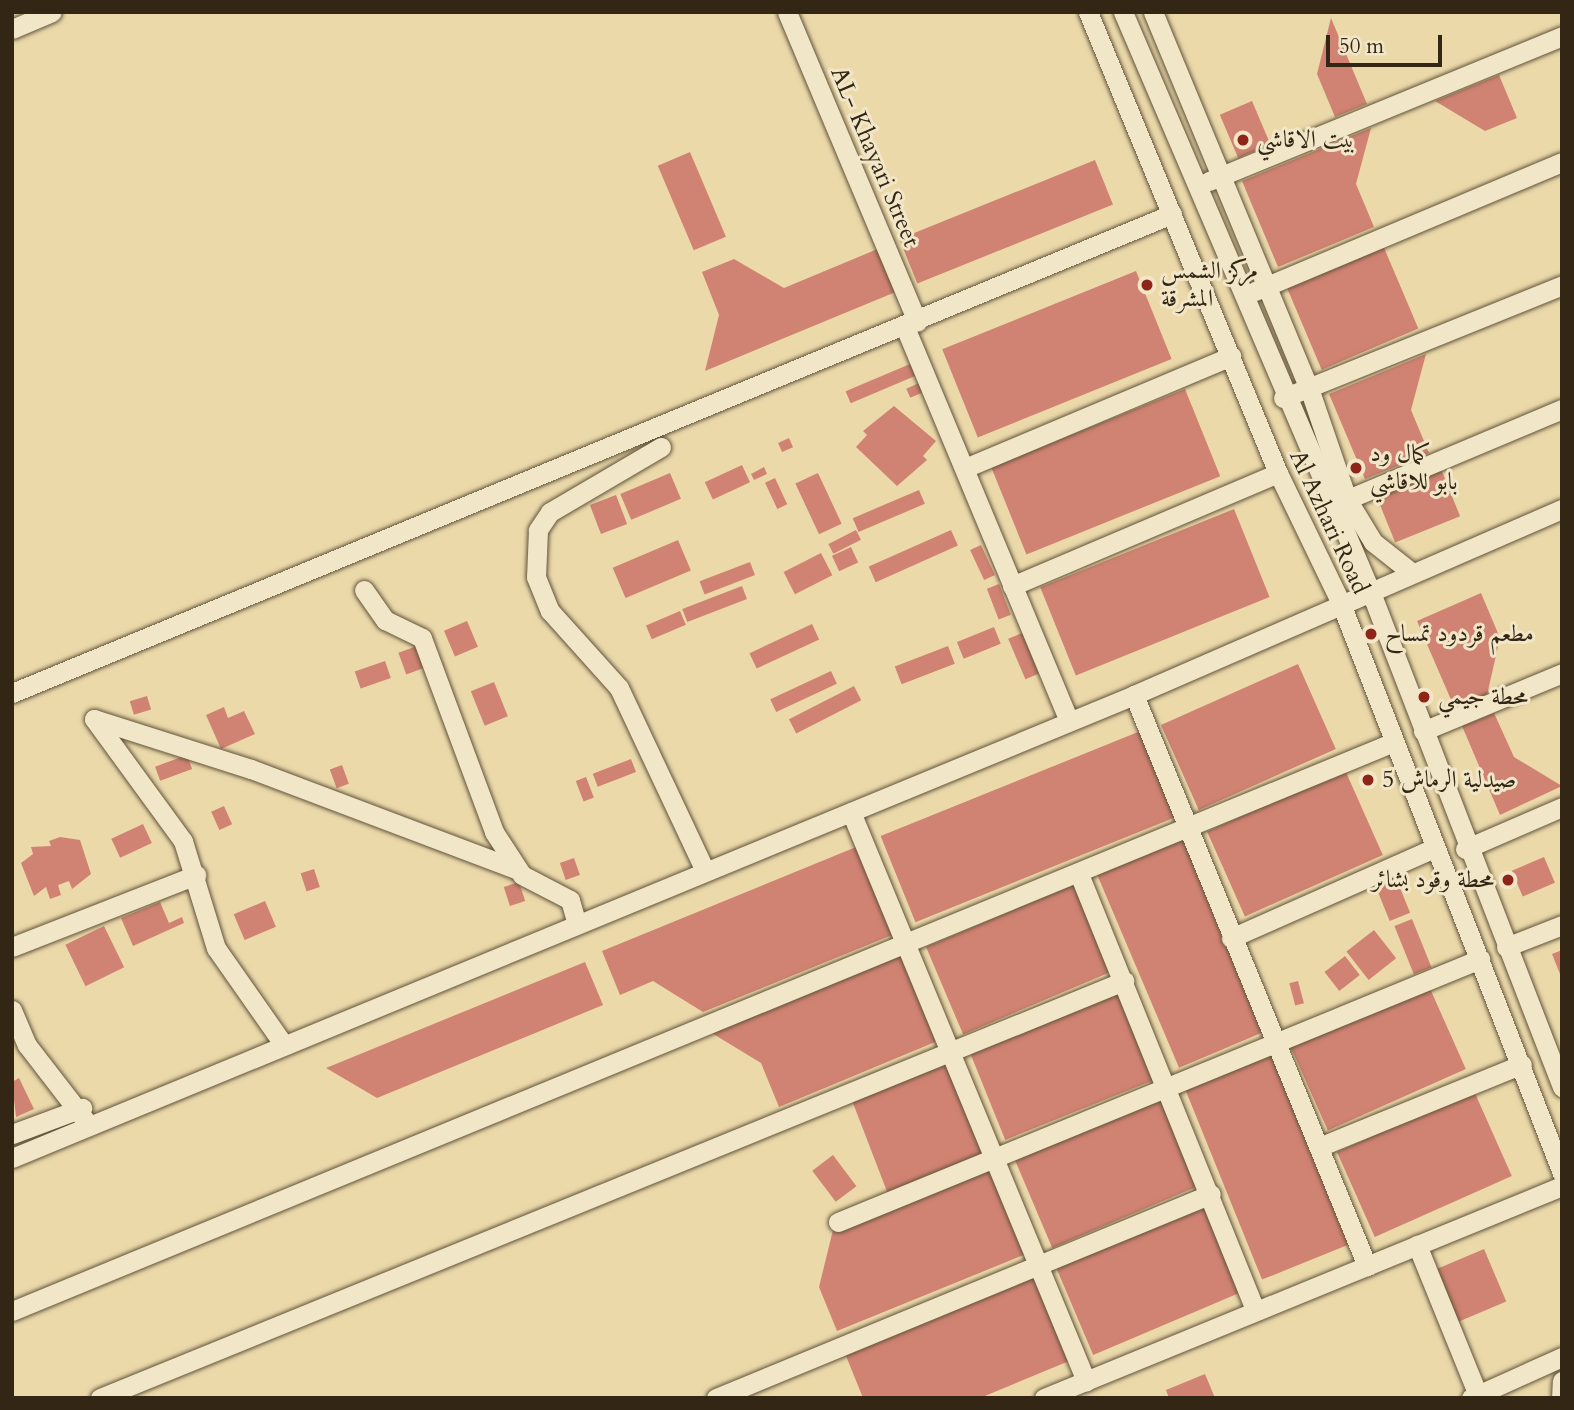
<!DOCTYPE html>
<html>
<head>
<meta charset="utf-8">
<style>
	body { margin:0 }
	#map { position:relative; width:1574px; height:1410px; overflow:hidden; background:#ebd9aa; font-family:Cardo,Amiri,serif }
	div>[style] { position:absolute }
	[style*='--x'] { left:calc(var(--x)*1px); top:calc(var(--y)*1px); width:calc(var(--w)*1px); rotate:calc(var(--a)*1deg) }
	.building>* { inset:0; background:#d18373; transform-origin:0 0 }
	.roads { filter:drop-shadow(0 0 2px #61533a) drop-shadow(0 0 2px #61533a) }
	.minor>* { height:19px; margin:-9.5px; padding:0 9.5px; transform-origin:9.5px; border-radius:9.5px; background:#f2e6c8 }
	.dots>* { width:19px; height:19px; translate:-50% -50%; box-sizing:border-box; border:4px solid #f2e6c8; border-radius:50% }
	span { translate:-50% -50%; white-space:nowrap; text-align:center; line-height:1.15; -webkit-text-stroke:6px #f2e6c8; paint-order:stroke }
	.poi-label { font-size:24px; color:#332614 }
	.left { translate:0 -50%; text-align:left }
	.right { translate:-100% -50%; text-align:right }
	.street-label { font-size:24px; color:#332614 }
	.frame { position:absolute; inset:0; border:14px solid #332614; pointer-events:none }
	.scale { position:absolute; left:1326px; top:35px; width:116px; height:32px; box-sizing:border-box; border:4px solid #332614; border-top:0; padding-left:9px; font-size:21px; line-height:24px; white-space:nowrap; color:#332614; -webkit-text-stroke:5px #f2e6c8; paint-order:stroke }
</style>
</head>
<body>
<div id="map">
	<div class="building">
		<div style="clip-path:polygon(1331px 18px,1367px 104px,1335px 117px,1317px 74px)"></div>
		<div style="clip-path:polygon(1499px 75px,1517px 118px,1485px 131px,1435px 101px)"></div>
		<div style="left:1252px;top:101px;width:47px;height:35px;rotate:67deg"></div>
		<div style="clip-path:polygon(1371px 128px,1356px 184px,1374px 227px,1278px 267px,1242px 181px)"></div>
		<div style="left:690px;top:152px;width:92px;height:35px;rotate:67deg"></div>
		<div style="left:1095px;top:160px;width:48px;height:211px;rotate:68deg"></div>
		<div style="left:1382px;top:243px;width:93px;height:105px;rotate:67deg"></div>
		<div style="clip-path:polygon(880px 248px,898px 291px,705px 371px,719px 315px,702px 272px,734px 259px,784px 288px)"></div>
		<div style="left:1136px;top:271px;width:95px;height:209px;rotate:68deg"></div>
		<div style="clip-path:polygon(1426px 354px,1411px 410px,1429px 453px,1365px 479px,1329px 394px)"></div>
		<div style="left:910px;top:364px;width:13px;height:70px;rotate:67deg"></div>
		<div style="left:919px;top:383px;width:10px;height:14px;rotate:66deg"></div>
		<div style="left:1185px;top:389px;width:94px;height:209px;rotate:68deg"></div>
		<div style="clip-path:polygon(894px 406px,936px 441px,923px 456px,927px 460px,897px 486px,856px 447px,867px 435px,863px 431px)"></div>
		<div style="left:789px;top:438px;width:10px;height:12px;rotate:66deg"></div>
		<div style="left:742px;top:465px;width:19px;height:41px;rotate:65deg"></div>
		<div style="clip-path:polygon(764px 467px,767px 474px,754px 480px,751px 474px)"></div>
		<div style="left:1441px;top:469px;width:51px;height:70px;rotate:68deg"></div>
		<div style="left:670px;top:473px;width:28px;height:54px;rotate:67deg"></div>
		<div style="left:818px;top:473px;width:56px;height:25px;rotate:65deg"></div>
		<div style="left:775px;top:478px;width:29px;height:11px;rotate:65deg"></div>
		<div style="left:919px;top:490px;width:15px;height:72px;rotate:67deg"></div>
		<div style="left:616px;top:495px;width:31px;height:28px;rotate:69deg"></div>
		<div style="left:1234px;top:509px;width:95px;height:209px;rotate:68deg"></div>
		<div style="left:856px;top:530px;width:11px;height:31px;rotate:63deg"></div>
		<div style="left:951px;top:530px;width:17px;height:90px;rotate:66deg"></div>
		<div style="left:678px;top:540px;width:33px;height:71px;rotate:67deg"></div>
		<div style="left:981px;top:545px;width:33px;height:12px;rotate:65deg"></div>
		<div style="left:851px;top:547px;width:17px;height:21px;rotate:65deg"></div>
		<div style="left:821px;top:553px;width:25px;height:42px;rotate:63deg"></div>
		<div style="left:750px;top:562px;width:14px;height:54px;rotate:69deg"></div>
		<div style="left:999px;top:584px;width:33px;height:13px;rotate:69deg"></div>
		<div style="left:742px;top:586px;width:14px;height:64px;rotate:69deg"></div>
		<div style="clip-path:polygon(1481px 593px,1500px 638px,1487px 695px,1455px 709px,1417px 621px)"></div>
		<div style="left:680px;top:611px;width:15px;height:37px;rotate:67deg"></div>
		<div style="left:467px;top:621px;width:28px;height:25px;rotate:67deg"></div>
		<div style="left:812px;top:624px;width:17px;height:69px;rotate:65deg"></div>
		<div style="left:994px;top:627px;width:18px;height:40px;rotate:68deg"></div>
		<div style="left:1022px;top:633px;width:44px;height:15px;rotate:67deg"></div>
		<div style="left:420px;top:645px;width:23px;height:23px;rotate:70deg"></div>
		<div style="left:948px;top:646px;width:19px;height:57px;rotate:69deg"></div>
		<div style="left:385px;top:661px;width:18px;height:32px;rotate:71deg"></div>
		<div style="left:1298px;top:664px;width:93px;height:150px;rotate:66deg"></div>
		<div style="left:831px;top:671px;width:14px;height:67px;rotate:65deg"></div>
		<div style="left:494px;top:682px;width:37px;height:25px;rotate:68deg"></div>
		<div style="left:854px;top:686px;width:16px;height:73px;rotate:63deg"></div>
		<div style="left:147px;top:696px;width:14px;height:18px;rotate:73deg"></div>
		<div style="clip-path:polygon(224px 707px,228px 718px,244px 711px,255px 734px,221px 749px,206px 715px)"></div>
		<div style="clip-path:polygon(1494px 713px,1514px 757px,1562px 786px,1500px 815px,1462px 726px)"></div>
		<div style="left:1143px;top:730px;width:93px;height:283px;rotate:68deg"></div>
		<div style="left:187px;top:755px;width:15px;height:34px;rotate:70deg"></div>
		<div style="left:631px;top:759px;width:14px;height:41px;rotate:69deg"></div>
		<div style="left:342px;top:765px;width:20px;height:13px;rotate:70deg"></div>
		<div style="left:1345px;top:770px;width:93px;height:151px;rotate:66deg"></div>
		<div style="left:586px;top:777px;width:22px;height:11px;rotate:69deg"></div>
		<div style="left:224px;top:806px;width:20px;height:14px;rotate:66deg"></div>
		<div style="left:143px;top:824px;width:21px;height:35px;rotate:65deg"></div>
		<div style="clip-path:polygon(60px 837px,80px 840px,91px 874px,72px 889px,69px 881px,58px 885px,61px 895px,50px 899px,46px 887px,34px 896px,21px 863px,33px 854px,31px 847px,51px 846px,49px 841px)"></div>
		<div style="left:1183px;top:839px;width:209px;height:93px;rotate:67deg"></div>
		<div style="clip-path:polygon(861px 845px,897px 933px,703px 1012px,653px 981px,620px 995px,602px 951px)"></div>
		<div style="left:1544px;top:857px;width:28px;height:35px;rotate:67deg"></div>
		<div style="left:574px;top:858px;width:18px;height:15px;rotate:71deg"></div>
		<div style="left:314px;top:869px;width:19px;height:14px;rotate:72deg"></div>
		<div style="left:1394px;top:873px;width:43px;height:22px;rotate:68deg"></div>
		<div style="left:519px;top:882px;width:20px;height:16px;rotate:72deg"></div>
		<div style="left:1077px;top:883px;width:95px;height:164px;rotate:67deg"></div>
		<div style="left:265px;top:901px;width:28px;height:34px;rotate:67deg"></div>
		<div style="clip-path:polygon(160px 902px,169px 923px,182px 917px,184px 923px,133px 946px,121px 918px)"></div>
		<div style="left:1412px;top:919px;width:52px;height:19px;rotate:68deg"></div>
		<div style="left:104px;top:926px;width:46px;height:43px;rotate:64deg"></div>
		<div style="left:1374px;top:930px;width:36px;height:35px;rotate:52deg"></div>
		<div style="clip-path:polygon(1562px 950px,1562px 979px,1552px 954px)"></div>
		<div style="clip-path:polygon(904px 953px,940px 1040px,779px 1107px,761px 1063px,710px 1032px)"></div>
		<div style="left:1345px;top:956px;width:24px;height:26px;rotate:52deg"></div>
		<div style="clip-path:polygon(585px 962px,603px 1005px,506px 1045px,377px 1098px,326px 1068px)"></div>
		<div style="left:1298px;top:981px;width:23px;height:9px;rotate:75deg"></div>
		<div style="left:1428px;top:984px;width:93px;height:151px;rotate:66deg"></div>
		<div style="left:1123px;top:991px;width:94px;height:165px;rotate:68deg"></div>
		<div style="left:1270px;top:1051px;width:209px;height:93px;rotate:68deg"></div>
		<div style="left:949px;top:1060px;width:101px;height:105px;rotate:69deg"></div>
		<div style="clip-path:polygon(19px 1078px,34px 1109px,16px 1117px,12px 1082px)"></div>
		<div style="left:1474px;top:1091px;width:93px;height:150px;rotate:66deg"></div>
		<div style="left:1167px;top:1096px;width:95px;height:165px;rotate:67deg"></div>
		<div style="left:833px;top:1155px;width:39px;height:26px;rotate:53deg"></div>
		<div style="clip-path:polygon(995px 1164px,1031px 1252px,837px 1331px,819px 1287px,833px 1230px)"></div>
		<div style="left:1208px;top:1203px;width:95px;height:165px;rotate:67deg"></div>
		<div style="left:1484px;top:1249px;width:57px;height:52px;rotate:67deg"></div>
		<div style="clip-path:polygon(1038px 1272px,1074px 1359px,980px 1398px,863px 1398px,844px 1351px)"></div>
		<div style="clip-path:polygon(1205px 1374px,1215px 1398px,1169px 1398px,1166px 1390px)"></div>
	</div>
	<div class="roads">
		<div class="minor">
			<div style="--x:787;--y:12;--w:336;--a:67.2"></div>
			<div style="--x:1088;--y:12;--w:499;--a:67.6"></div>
			<div style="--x:1278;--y:473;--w:142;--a:64.2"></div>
			<div style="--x:1340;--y:601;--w:614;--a:68.79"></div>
			<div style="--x:1123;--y:12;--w:629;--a:66.86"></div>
			<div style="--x:1370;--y:590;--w:533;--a:68.88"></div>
			<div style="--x:1153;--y:12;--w:407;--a:67.5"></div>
			<div style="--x:1309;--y:388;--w:117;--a:71.1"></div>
			<div style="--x:1347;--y:499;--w:50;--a:58.8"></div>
			<div style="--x:1373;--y:542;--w:48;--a:38.3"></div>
			<div style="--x:12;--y:29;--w:43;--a:-23"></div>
			<div style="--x:1209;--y:181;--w:382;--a:-22.3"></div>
			<div style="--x:1255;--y:291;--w:333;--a:-22.8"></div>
			<div style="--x:905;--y:327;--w:427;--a:67.4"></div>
			<div style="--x:1283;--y:398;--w:301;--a:-22"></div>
			<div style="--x:661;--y:447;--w:129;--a:149.6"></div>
			<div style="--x:550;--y:512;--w:22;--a:124"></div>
			<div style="--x:538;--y:530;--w:47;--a:92.4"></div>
			<div style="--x:536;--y:577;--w:37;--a:68"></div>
			<div style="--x:550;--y:611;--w:103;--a:48.1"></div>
			<div style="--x:619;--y:688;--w:202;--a:64.8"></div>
			<div style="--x:965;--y:468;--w:289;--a:-22.8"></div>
			<div style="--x:1336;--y:504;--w:245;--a:-22.8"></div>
			<div style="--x:1012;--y:586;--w:289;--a:-23"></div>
			<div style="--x:364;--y:590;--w:37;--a:55"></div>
			<div style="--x:385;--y:620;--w:41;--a:25.9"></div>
			<div style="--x:422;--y:638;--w:207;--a:69.6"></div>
			<div style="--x:494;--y:832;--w:51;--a:56.9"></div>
			<div style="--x:522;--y:875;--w:54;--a:27.5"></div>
			<div style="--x:570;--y:900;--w:25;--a:74"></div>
			<div style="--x:12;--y:693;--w:1255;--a:-22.44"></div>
			<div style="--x:1134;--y:695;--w:617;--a:67.8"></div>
			<div style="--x:94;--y:719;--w:165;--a:17.7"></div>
			<div style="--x:251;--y:769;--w:283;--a:20.7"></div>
			<div style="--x:94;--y:719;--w:151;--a:53.9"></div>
			<div style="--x:183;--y:841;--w:112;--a:72.9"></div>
			<div style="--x:216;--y:948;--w:118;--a:55"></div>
			<div style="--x:1423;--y:731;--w:151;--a:-22.6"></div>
			<div style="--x:851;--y:812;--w:616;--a:67.56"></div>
			<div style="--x:1465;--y:849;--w:106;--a:-23.4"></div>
			<div style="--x:1079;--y:874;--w:471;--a:68"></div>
			<div style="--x:1231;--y:938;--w:222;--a:-23.9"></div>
			<div style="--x:12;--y:947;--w:198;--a:-21.4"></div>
			<div style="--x:1506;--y:947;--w:60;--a:-21.4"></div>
			<div style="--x:12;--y:1010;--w:38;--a:67"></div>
			<div style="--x:27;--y:1045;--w:100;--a:52.3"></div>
			<div style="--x:12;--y:1134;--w:75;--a:-20.4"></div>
			<div style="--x:1319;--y:1147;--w:219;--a:-22.2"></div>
			<div style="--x:12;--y:1158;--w:1214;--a:-22.42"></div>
			<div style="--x:1134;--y:695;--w:467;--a:-23.5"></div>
			<div style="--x:838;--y:1222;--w:694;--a:-22.28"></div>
			<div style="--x:1417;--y:1245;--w:162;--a:67.9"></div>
			<div style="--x:12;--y:1311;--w:1495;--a:-22.38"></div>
			<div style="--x:100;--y:1398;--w:1106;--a:-22.16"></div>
			<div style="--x:716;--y:1398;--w:535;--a:-22.4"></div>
			<div style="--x:1044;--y:1398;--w:560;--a:-22.26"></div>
			<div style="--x:1471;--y:1398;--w:100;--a:-24.3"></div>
			<div style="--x:1561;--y:1398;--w:17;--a:-87"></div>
		</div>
	</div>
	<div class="dots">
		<div style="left:1243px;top:140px;background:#8f2418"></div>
		<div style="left:1147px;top:285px;background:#8f2418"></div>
		<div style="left:1356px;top:468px;background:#8f2418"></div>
		<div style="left:1371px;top:634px;background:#8f2418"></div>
		<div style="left:1424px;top:697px;background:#8f2418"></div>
		<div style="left:1368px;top:780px;background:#8f2418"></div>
		<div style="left:1508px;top:880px;background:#8f2418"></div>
	</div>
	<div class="poi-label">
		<span class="left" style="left:1257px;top:140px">بيت الاقاشي</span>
		<span class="left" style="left:1161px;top:285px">مركز الشمس<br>المشرقة</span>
		<span class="left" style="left:1370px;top:468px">كمال ود<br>بابو للاقاشي</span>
		<span class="left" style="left:1385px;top:634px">مطعم قردود تمساح</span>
		<span class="left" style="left:1438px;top:697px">محطة جيمي</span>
		<span class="left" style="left:1382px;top:780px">صيدلية الرماش 5</span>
		<span class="right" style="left:1494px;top:880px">محطة وقود بشائر</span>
	</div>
	<div class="street-label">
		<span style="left:875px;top:157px;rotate:67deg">AL- Khayari Street</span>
		<span style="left:1329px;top:522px;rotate:65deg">Al Azhari Road</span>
	</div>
	<div class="frame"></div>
	<div class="scale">50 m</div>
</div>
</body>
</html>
